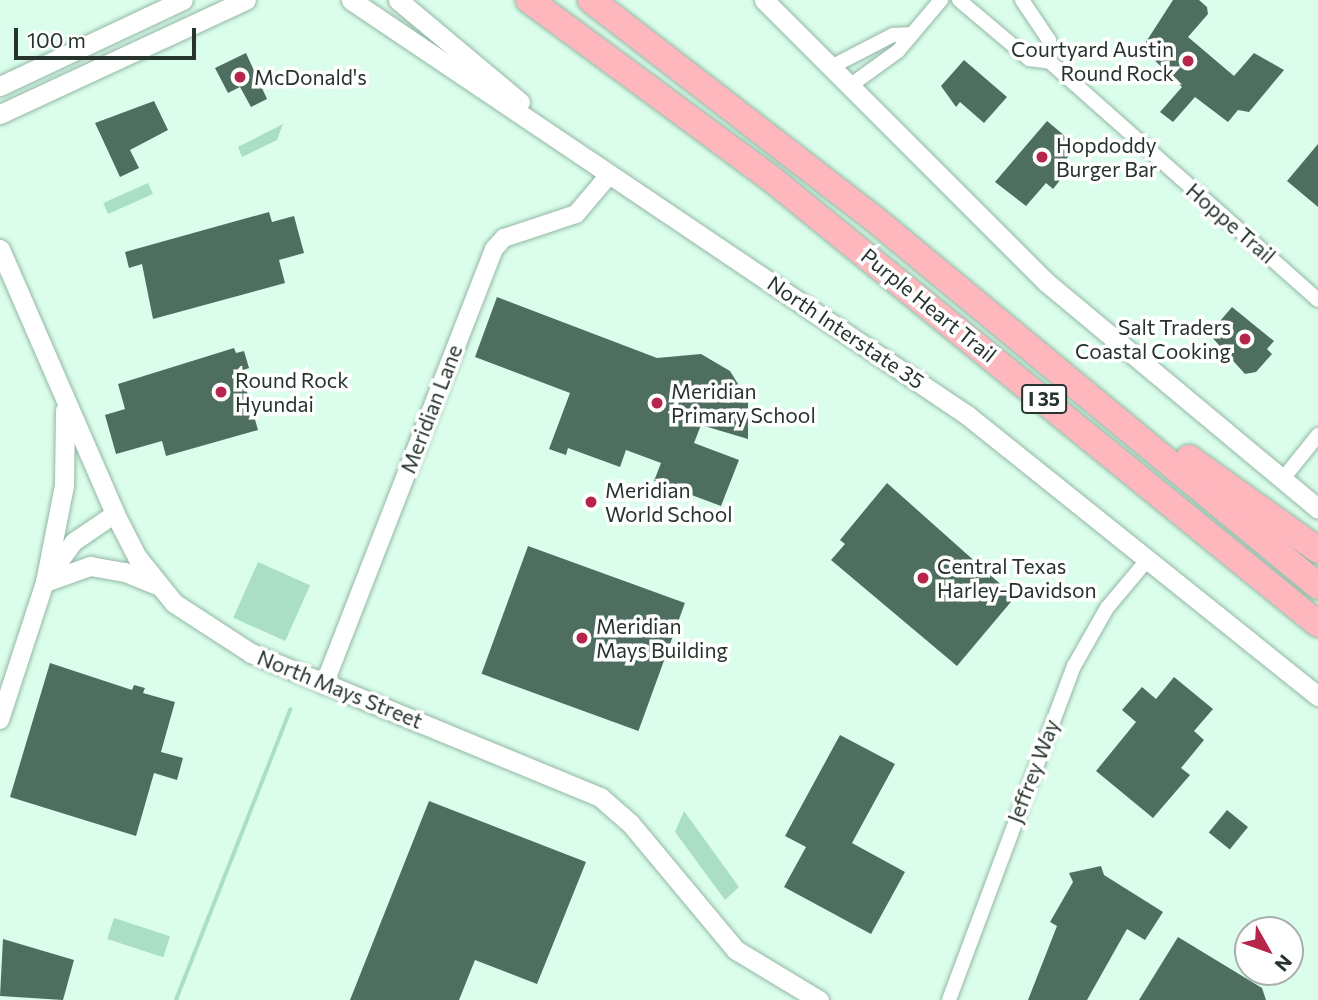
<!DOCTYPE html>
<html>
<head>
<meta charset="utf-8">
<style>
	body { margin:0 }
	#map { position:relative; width:1318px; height:1000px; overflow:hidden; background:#dafeeb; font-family:Commissioner,sans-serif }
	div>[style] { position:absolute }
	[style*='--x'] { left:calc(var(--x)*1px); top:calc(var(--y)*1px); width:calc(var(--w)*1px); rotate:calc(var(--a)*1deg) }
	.water>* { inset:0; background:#aadfc5; transform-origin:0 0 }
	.stream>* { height:3.5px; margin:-1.75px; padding:0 1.75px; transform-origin:1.75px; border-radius:1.75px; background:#aadfc5 }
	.building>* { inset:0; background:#4e6f5f; transform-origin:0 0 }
	.roads { filter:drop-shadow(0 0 2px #94b7a5) drop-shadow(0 0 2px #94b7a5) }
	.minor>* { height:14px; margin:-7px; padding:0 7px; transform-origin:7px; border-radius:7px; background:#fff }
	.tertiary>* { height:18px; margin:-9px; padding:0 9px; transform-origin:9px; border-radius:9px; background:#fff }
	.secondary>* { height:19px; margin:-9.5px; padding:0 9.5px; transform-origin:9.5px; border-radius:9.5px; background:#fff }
	.motorway>* { height:26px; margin:-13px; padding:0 13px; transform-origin:13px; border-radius:13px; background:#fdb7bd }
	.dots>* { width:19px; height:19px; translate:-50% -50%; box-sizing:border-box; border:4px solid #fff; border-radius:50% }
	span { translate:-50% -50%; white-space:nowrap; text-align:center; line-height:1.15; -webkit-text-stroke:7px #fff; paint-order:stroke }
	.shield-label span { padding:2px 5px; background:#fff; border:2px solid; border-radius:5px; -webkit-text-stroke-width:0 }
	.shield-label { font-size:19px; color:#26342d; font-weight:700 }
	.poi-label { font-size:21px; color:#26342d }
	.right { translate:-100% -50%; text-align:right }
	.left { translate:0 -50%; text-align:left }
	.street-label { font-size:21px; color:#26342d }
	.north { position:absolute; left:1234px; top:916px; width:70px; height:70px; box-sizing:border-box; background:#fff; border:2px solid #a8aeab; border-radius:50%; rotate:130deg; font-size:19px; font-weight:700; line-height:28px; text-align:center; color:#26342d }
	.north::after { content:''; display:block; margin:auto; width:24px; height:32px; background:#b7264a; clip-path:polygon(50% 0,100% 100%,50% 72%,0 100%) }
	.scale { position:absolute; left:14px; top:28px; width:182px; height:32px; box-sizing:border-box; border:4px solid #26342d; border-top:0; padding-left:9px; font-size:21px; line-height:24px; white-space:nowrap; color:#26342d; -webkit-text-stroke:5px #fff; paint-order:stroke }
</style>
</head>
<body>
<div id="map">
	<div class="water">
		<div style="clip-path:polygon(283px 124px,277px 140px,242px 157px,238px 147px)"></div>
		<div style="left:148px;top:183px;width:12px;height:49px;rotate:66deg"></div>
		<div style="left:258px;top:562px;width:57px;height:61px;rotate:24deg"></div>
		<div style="clip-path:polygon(684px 811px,739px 887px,725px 900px,675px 832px)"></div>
		<div style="left:114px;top:918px;width:59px;height:22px;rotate:18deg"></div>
	</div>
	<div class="stream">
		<div style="--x:176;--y:1000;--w:312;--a:-68.5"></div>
	</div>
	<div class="building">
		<div style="clip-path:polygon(1173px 0,1199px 0,1207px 7px,1208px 14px,1188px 37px,1234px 76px,1254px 53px,1284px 70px,1249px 112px,1238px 110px,1228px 122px,1195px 97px,1173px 122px,1160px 112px,1182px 87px,1142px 48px)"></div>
		<div style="clip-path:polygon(246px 53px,267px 99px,251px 107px,240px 87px,228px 93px,215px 68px)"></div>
		<div style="clip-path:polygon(964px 60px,1007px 97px,984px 123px,960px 102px,956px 107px,941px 86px)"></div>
		<div style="clip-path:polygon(154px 101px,168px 130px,130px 150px,139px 168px,120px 177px,95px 123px)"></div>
		<div style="clip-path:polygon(1047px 121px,1077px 146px,1059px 168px,1065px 174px,1053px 189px,1046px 183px,1026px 206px,995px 182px)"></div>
		<div style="clip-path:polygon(1318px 144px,1318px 207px,1287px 181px)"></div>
		<div style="clip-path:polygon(269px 212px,272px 222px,294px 216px,304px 253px,279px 260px,285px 283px,153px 319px,142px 264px,129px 268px,125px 252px)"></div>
		<div style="clip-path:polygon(497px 297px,657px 358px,701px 354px,730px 371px,748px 400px,748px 439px,701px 425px,694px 443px,739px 460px,721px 506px,654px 481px,661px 463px,626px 450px,620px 467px,568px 448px,566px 455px,549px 449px,570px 393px,475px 357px)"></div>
		<div style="clip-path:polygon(1232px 307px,1274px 341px,1267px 349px,1272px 354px,1256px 372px,1245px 374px,1209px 334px)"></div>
		<div style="clip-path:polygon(234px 348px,236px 353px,244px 351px,249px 368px,241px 371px,258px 430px,166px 456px,162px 441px,116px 454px,105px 415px,125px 409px,118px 384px)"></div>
		<div style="clip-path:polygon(887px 483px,1015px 597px,957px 666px,831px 560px,845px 544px,840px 540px)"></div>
		<div style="left:528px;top:546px;width:167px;height:136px;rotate:20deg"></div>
		<div style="clip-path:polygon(50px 663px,132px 690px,134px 685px,145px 688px,143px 693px,175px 702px,161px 752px,183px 758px,177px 780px,154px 773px,136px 836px,10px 797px)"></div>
		<div style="clip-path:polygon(1174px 677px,1213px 709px,1194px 731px,1204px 740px,1181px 768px,1190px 775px,1153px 818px,1096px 771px,1136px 722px,1122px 710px,1142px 687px,1156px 699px)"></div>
		<div style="clip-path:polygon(840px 735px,895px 764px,852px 843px,905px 872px,871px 934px,784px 887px,806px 847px,785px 836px)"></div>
		<div style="clip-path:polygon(429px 801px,586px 862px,537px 984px,475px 960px,459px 1000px,350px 1000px)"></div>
		<div style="left:1227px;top:810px;width:27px;height:29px;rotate:39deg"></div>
		<div style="clip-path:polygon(1101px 866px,1104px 875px,1163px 912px,1145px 940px,1127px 929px,1087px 1000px,1028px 1000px,1057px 926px,1050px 922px,1073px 882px,1069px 873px)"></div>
		<div style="clip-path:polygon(1178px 937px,1262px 988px,1266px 1000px,1139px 1000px)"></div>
		<div style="clip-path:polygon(3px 939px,74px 960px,63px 1000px,0 996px)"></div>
	</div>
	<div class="roads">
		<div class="minor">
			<div style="--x:959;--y:0;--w:92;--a:40.1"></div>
			<div style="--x:1029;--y:59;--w:21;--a:8"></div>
			<div style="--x:1050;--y:62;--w:358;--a:41.6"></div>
			<div style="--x:1022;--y:0;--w:48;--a:56"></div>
			<div style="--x:1049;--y:40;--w:22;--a:87"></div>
			<div style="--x:833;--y:66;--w:68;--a:-27.3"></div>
			<div style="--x:893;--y:35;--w:18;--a:-3"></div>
			<div style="--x:851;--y:85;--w:58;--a:-35.9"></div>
			<div style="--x:898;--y:51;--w:67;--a:-49.9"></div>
			<div style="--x:1282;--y:480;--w:58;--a:-51.3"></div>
			<div style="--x:949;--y:1000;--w:357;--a:-69.5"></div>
			<div style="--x:1074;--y:666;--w:67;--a:-60.4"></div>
			<div style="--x:1107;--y:608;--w:64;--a:-50.1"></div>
		</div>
		<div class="tertiary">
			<div style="--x:324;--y:685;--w:468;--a:-68.7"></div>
			<div style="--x:494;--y:249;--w:15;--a:-48"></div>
			<div style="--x:504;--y:238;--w:76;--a:-18.4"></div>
			<div style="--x:576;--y:214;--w:52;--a:-49.6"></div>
			<div style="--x:0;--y:720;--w:145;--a:-71.9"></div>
			<div style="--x:45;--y:582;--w:49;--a:-54.1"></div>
			<div style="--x:74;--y:542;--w:50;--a:-34.3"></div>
		</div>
		<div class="secondary">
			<div style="--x:351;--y:0;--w:743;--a:33.97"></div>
			<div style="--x:967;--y:415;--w:450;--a:38.7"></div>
			<div style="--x:398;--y:0;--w:159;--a:39.9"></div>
			<div style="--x:764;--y:0;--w:399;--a:45"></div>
			<div style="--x:1046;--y:282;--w:354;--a:39.8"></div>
			<div style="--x:0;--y:86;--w:202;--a:-25.2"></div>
			<div style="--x:0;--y:114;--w:271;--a:-24.9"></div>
			<div style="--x:0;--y:249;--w:289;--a:66.5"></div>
			<div style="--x:115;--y:514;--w:48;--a:62.9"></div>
			<div style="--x:137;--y:557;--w:59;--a:51.2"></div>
			<div style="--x:174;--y:603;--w:92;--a:33"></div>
			<div style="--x:251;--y:653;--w:378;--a:22.4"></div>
			<div style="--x:600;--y:797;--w:40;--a:41"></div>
			<div style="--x:630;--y:823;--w:165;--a:50.2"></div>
			<div style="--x:736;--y:950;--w:97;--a:31.1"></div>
			<div style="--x:45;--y:582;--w:99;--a:-78.9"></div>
			<div style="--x:64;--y:485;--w:75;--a:-89.2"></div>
			<div style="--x:45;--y:582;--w:48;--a:-19.6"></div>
			<div style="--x:90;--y:566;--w:36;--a:10"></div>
			<div style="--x:125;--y:572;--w:35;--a:22"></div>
		</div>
		<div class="motorway">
			<div style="--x:529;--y:0;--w:297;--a:36.4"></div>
			<div style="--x:768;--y:176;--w:709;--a:39.16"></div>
			<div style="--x:591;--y:0;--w:355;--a:37.7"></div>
			<div style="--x:872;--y:217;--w:579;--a:39.6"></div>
			<div style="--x:1189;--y:458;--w:158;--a:35.5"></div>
		</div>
	</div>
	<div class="dots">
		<div style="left:1188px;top:61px;background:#b7264a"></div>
		<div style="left:240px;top:77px;background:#b7264a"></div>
		<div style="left:1042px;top:157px;background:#b7264a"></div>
		<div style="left:1245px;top:339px;background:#b7264a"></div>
		<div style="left:221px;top:392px;background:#b7264a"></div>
		<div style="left:657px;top:403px;background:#b7264a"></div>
		<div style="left:591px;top:502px;background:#b7264a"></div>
		<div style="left:923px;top:578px;background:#b7264a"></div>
		<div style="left:582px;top:638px;background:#b7264a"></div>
	</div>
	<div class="shield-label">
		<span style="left:1044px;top:399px">I 35</span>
	</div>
	<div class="poi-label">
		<span class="right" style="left:1174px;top:61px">Courtyard Austin<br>Round Rock</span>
		<span class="left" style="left:254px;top:77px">McDonald's</span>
		<span class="left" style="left:1056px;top:157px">Hopdoddy<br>Burger Bar</span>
		<span class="right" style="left:1231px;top:339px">Salt Traders<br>Coastal Cooking</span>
		<span class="left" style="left:235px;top:392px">Round Rock<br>Hyundai</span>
		<span class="left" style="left:671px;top:403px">Meridian<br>Primary School</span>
		<span class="left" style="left:605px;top:502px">Meridian<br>World School</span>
		<span class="left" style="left:937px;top:578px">Central Texas<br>Harley-Davidson</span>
		<span class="left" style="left:596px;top:638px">Meridian<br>Mays Building</span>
	</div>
	<div class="street-label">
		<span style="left:1231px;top:223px;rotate:41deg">Hoppe Trail</span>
		<span style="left:929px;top:305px;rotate:39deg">Purple Heart Trail</span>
		<span style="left:846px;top:332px;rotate:34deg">North Interstate 35</span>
		<span style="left:431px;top:409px;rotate:-69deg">Meridian Lane</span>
		<span style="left:340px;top:689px;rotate:22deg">North Mays Street</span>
		<span style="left:1033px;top:771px;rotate:-69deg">Jeffrey Way</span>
	</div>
	<div class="north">N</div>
	<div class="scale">100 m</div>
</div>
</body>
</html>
